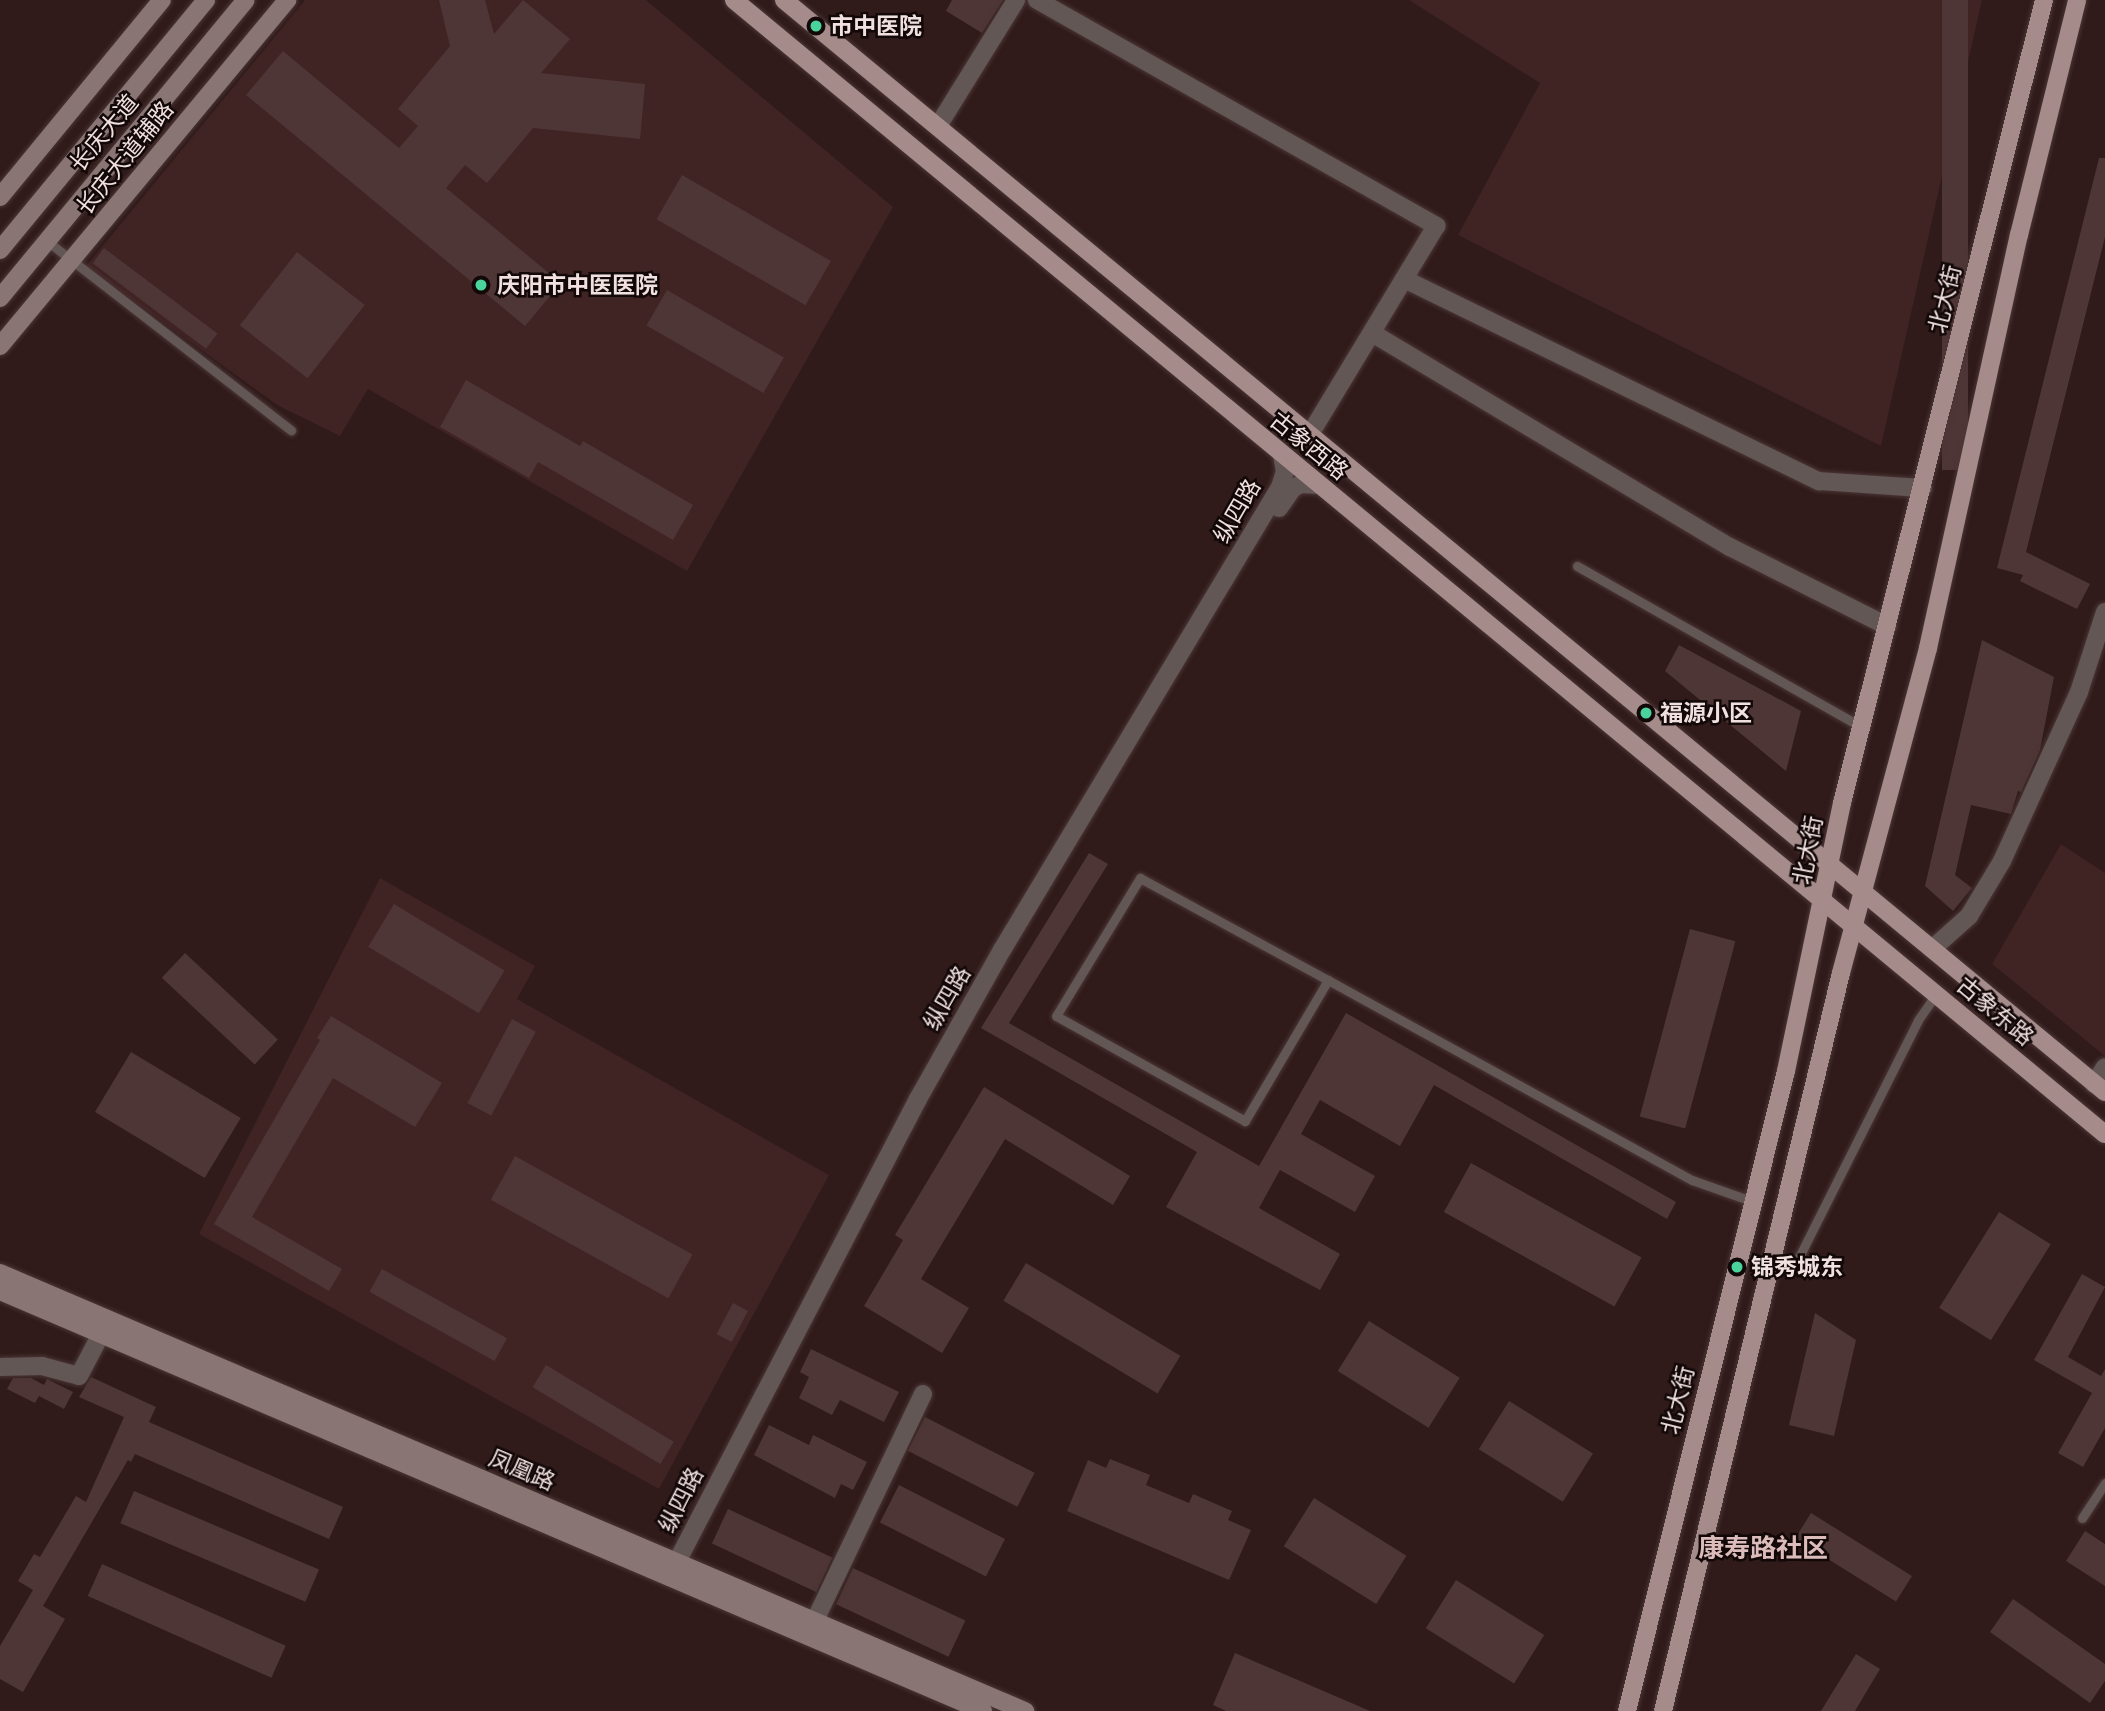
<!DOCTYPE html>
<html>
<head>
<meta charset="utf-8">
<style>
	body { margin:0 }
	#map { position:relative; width:2105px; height:1711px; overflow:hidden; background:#301a1a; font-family:Cabin,"Noto Sans SC",sans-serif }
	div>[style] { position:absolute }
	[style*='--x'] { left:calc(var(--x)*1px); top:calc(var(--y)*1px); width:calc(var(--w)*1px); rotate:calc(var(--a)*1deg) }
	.built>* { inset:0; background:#402323 }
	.building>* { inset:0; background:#4f3636; transform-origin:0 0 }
	.roads { filter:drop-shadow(0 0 2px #4b3636) drop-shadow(0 0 2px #4b3636) }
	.lane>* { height:9px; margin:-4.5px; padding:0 4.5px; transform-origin:4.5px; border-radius:4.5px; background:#635756 }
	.street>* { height:18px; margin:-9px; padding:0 9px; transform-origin:9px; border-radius:9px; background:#635756 }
	.secondary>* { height:18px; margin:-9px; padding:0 9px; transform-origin:9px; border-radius:9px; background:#887574 }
	.primary>* { height:18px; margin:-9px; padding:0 9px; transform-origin:9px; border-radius:9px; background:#a58c8b }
	.dots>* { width:19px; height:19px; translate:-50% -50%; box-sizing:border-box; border:4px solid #110807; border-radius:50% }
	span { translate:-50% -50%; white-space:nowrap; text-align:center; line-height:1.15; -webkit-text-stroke:5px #110807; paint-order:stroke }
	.poi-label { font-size:23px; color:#f1e0e0; font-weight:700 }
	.left { translate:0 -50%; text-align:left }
	.street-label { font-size:23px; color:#f1e0e0 }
	.quarter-label { font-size:26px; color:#dcbcbb; font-weight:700 }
</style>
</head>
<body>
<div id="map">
	<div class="built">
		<div style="clip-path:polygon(305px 0,646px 0,893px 207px,687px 571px,368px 389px,340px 436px,277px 405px,86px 266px)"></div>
		<div style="clip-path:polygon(1409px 0,1982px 0,1881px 446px,1458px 235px,1540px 83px)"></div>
		<div style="clip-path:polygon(2061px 844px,2105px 873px,2105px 1056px,1992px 964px)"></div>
		<div style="clip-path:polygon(380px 878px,535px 966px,517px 999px,829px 1175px,659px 1489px,199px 1234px)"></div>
	</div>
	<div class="building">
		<div style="clip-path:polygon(439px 0,485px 0,494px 34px,523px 0,570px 39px,541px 73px,645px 84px,640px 139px,533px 128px,487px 183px,465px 165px,446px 188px,561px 283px,525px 326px,246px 95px,283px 51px,399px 148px,418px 126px,398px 109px,450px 46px)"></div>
		<div style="clip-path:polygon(952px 0,1003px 0,982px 33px,946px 11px)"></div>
		<div style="left:1942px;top:0;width:26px;height:470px"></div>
		<div style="clip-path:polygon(2099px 158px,2105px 158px,2105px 237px,2026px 552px,2090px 584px,2077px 609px,2020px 581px,2023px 575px,1997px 568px)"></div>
		<div style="left:682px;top:175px;width:172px;height:51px;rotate:30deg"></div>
		<div style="left:104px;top:248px;width:142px;height:19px;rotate:37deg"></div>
		<div style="left:297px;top:252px;width:86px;height:93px;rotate:38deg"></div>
		<div style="left:667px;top:290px;width:135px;height:41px;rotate:30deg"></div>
		<div style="clip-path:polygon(466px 380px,580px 446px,583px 441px,693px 505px,673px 540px,538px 462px,529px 478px,440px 427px)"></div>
		<div style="clip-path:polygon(1982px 640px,2054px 677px,2040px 750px,2021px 792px,2018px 791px,2011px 814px,1971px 805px,1955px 875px,1972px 888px,1953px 911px,1925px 886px)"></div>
		<div style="clip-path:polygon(1679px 645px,1801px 711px,1786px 771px,1665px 671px)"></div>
		<div style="clip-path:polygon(1089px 853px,1108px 864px,1009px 1023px,1259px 1166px,1346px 1013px,1676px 1202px,1667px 1219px,1434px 1085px,1400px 1146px,1320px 1100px,1301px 1134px,1375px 1176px,1355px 1212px,1280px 1170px,1259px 1208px,1340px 1254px,1320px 1290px,1166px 1207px,1197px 1152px,981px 1028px)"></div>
		<div style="left:394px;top:904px;width:129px;height:50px;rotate:31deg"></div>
		<div style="left:1690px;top:929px;width:47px;height:194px;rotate:15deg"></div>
		<div style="left:185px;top:953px;width:127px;height:34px;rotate:43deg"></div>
		<div style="clip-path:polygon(331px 1016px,442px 1083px,415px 1127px,333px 1078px,252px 1217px,342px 1269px,329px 1291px,214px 1224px,320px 1040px,317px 1038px)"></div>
		<div style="left:512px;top:1019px;width:27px;height:95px;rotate:28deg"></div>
		<div style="left:131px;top:1052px;width:128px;height:70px;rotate:31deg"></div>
		<div style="clip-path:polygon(984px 1087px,1130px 1176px,1113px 1205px,1005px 1139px,921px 1279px,969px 1308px,942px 1353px,864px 1306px,903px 1240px,895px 1235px)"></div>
		<div style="left:515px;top:1156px;width:203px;height:50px;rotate:29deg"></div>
		<div style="left:1471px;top:1163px;width:195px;height:56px;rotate:29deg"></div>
		<div style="left:1999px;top:1212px;width:61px;height:113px;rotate:32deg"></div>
		<div style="left:1026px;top:1263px;width:180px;height:44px;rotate:31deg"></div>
		<div style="left:382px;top:1269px;width:143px;height:26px;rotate:29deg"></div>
		<div style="clip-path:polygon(2082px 1274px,2105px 1287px,2068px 1357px,2101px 1376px,2105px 1369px,2105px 1428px,2083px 1467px,2058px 1453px,2092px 1393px,2034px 1360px)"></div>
		<div style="left:733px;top:1303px;width:17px;height:35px;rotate:28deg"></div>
		<div style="clip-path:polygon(1815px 1313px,1856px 1340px,1834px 1436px,1789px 1425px)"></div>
		<div style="left:1369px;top:1321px;width:107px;height:59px;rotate:32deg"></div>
		<div style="clip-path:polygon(811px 1349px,899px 1392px,884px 1422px,840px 1400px,832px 1415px,799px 1398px,809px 1377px,800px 1372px)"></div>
		<div style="left:546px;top:1365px;width:149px;height:26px;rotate:31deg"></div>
		<div style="clip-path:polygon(91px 1377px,156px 1407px,149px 1422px,343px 1507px,329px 1539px,135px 1454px,131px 1462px,128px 1460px,43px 1606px,65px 1619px,23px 1692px,0 1679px,0 1646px,33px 1590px,18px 1581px,34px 1554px,40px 1557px,76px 1496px,86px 1502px,124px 1417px,79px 1397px)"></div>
		<div style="clip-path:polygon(13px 1378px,31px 1378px,44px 1385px,47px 1379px,73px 1392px,64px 1409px,39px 1396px,35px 1403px,7px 1389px)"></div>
		<div style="left:1509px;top:1401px;width:99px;height:57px;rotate:32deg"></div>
		<div style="left:925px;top:1417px;width:123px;height:38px;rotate:27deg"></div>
		<div style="clip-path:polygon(769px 1425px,809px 1445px,813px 1435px,867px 1462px,853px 1490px,841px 1484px,835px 1498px,754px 1455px)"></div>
		<div style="clip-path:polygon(1110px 1459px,1150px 1475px,1146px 1485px,1189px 1503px,1193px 1494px,1232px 1511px,1228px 1520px,1251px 1530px,1229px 1580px,1067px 1511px,1088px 1460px,1106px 1468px)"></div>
		<div style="left:899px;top:1485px;width:119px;height:42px;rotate:27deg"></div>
		<div style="left:134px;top:1491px;width:201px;height:35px;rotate:23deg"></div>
		<div style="left:1314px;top:1498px;width:109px;height:57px;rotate:32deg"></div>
		<div style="left:728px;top:1509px;width:115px;height:38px;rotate:25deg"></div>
		<div style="left:1811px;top:1513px;width:119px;height:30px;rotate:32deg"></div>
		<div style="clip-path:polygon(2085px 1531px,2105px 1544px,2105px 1586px,2066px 1561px)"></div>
		<div style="left:102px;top:1564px;width:201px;height:35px;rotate:24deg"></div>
		<div style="left:853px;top:1568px;width:124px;height:40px;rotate:25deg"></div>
		<div style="left:1456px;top:1580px;width:104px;height:57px;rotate:32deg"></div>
		<div style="clip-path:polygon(2013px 1599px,2105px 1664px,2105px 1681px,2090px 1703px,1990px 1632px)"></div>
		<div style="clip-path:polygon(1235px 1653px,1370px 1711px,1226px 1711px,1213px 1705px)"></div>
		<div style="clip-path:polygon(1856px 1654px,1880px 1669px,1855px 1711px,1821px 1711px)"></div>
	</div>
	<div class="roads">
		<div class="lane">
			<div style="--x:47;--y:241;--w:309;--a:37.8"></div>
			<div style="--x:1577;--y:566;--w:326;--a:29.5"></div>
			<div style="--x:1328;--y:980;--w:164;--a:120.5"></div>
			<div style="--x:1245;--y:1121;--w:216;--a:-150.9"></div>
			<div style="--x:1056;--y:1016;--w:162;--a:-58.7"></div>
			<div style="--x:1140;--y:878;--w:214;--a:28.5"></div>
			<div style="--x:1328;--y:980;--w:415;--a:28.8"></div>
			<div style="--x:1692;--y:1180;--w:66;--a:19.5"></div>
			<div style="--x:1774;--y:1261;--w:23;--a:0"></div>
			<div style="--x:1797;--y:1261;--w:270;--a:-63.3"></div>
			<div style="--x:1918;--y:1020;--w:32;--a:-55"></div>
			<div style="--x:2082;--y:1518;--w:42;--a:-56.7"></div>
		</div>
		<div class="street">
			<div style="--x:1037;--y:0;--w:459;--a:29.5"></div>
			<div style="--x:1436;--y:226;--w:243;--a:121.2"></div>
			<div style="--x:938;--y:126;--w:148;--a:-58.2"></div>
			<div style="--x:1404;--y:279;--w:462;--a:26"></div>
			<div style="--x:1819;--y:481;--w:104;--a:3.9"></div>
			<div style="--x:1372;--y:333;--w:417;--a:30.9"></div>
			<div style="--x:1730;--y:547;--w:176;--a:26.7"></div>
			<div style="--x:1279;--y:508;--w:24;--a:-55"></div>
			<div style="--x:1293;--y:488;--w:9;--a:-27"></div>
			<div style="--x:1301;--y:484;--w:17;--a:3"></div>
			<div style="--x:1932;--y:949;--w:50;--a:-41.7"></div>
			<div style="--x:1969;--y:916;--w:64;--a:-59"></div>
			<div style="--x:2002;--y:861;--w:186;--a:-65.5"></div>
			<div style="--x:2079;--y:692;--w:84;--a:-72"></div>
			<div style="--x:2094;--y:1084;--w:20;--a:-57"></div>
			<div style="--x:0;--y:1367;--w:42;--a:-1.4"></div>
			<div style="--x:42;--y:1366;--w:38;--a:15"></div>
			<div style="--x:79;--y:1376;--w:47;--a:-62.4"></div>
			<div style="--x:670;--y:1575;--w:537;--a:-62.48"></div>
			<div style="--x:918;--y:1099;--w:171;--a:-60.6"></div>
			<div style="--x:1002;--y:950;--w:540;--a:-59.02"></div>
			<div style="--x:1280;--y:487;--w:16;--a:-72"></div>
			<div style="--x:1285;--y:472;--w:17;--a:-100"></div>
			<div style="--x:808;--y:1635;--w:267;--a:-64.5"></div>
		</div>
		<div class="secondary">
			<div style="--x:0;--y:197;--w:255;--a:-50.6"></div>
			<div style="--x:0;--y:250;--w:324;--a:-50.5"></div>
			<div style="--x:0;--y:298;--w:386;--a:-50.5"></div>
			<div style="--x:0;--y:346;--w:450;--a:-50.3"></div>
			<div style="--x:0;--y:1273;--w:1115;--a:23.14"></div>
			<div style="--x:0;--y:1291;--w:1069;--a:23.14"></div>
		</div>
		<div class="primary">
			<div style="--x:734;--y:0;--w:1779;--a:39.6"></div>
			<div style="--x:784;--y:0;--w:1714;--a:39.58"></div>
			<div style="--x:1627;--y:1711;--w:659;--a:-76.05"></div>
			<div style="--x:1786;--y:1071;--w:274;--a:-78.2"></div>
			<div style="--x:1842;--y:803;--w:828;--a:-75.88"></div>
			<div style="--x:1663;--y:1711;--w:759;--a:-76.44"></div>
			<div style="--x:1841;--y:973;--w:336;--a:-75"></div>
			<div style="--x:1928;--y:648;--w:423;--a:-77.6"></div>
			<div style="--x:2019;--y:235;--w:242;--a:-76.1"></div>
		</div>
	</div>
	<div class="dots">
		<div style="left:816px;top:26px;background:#4ad49c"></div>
		<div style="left:481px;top:285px;background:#4ad49c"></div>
		<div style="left:1646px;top:713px;background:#4ad49c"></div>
		<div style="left:1737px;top:1267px;background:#4ad49c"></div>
	</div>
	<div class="poi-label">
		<span class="left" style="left:830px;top:26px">市中医院</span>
		<span class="left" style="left:497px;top:285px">庆阳市中医医院</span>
		<span class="left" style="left:1660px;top:713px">福源小区</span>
		<span class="left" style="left:1751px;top:1267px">锦秀城东</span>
	</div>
	<div class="street-label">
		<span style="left:104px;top:133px;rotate:-50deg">长庆大道</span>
		<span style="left:125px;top:158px;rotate:-51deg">长庆大道辅路</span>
		<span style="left:1945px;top:299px;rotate:-76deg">北大街</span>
		<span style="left:1309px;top:446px;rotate:39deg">古象西路</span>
		<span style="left:1237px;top:511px;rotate:-60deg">纵四路</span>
		<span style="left:1808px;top:850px;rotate:-79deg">北大街</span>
		<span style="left:947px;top:998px;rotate:-60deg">纵四路</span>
		<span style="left:1995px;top:1011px;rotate:40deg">古象东路</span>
		<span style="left:1678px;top:1400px;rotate:-76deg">北大街</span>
		<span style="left:522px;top:1470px;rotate:23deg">凤凰路</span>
		<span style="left:681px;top:1500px;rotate:-63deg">纵四路</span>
	</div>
	<div class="quarter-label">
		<span style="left:1763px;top:1549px">康寿路社区</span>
	</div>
</div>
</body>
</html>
